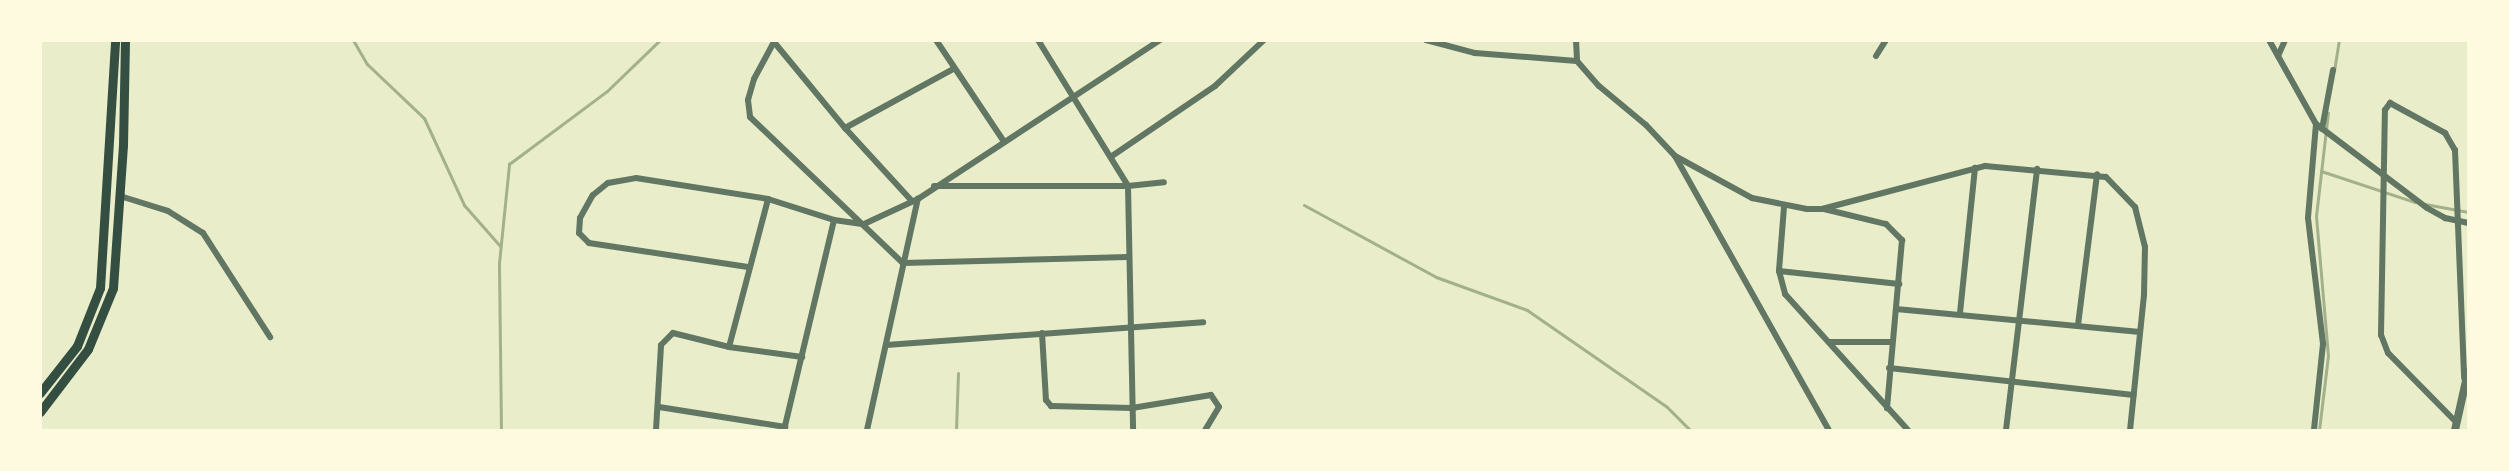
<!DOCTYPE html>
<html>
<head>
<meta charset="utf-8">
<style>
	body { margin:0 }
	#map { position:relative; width:2509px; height:471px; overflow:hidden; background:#e9edc9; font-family:Quicksand,sans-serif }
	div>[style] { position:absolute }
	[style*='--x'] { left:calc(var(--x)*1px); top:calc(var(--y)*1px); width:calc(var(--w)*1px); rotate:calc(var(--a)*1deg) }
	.stream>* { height:3px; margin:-1.5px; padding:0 1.5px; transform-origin:1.5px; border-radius:1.5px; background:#a3b18a }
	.minor>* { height:6px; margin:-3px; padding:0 3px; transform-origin:3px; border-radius:3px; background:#617663 }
	.tertiary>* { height:8px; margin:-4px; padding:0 4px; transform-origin:4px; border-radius:4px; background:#617663 }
	.primary>* { height:9px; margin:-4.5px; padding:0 4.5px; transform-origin:4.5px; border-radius:4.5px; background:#344e41 }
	span { translate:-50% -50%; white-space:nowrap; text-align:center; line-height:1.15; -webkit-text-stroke:4.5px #fefae0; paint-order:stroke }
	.frame { position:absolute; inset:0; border:42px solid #fefae0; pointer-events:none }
</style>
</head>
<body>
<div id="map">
	<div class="stream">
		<div style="--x:353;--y:40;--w:28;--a:60"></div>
		<div style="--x:367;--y:64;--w:79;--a:43.5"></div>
		<div style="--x:424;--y:118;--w:96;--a:65.3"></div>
		<div style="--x:464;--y:205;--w:55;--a:48.7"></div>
		<div style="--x:2334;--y:71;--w:31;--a:-81"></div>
		<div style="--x:2321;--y:171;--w:99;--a:18.3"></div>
		<div style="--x:2425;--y:204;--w:44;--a:10.5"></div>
		<div style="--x:1304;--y:205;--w:150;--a:28.6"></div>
		<div style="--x:1436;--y:277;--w:97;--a:19.9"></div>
		<div style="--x:1527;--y:310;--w:170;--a:34.7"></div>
		<div style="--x:1667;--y:407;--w:33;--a:45"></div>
		<div style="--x:501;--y:430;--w:167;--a:-90.7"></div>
		<div style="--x:499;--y:263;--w:100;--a:-84.2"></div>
		<div style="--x:509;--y:164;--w:122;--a:-36.7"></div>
		<div style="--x:607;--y:91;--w:74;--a:-43.9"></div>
		<div style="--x:956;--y:430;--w:57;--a:-88"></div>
		<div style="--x:2319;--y:430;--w:75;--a:-83.1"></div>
		<div style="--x:2328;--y:356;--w:141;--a:-94.9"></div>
		<div style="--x:2316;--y:216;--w:104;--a:-83.4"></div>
	</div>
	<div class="minor">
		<div style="--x:775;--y:40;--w:44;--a:118.3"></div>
		<div style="--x:754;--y:79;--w:22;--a:106"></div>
		<div style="--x:748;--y:100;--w:17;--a:83"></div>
		<div style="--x:750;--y:117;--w:211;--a:43.7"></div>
		<div style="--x:903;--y:263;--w:225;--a:-1.5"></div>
		<div style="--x:936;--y:40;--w:120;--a:56.2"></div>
		<div style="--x:1038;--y:40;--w:172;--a:58.3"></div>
		<div style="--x:1128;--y:186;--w:244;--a:88.8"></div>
		<div style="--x:1426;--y:40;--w:51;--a:14.9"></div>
		<div style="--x:1475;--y:53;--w:102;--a:4.5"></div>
		<div style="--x:1577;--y:61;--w:33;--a:49"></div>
		<div style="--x:1599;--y:86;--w:61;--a:39.7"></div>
		<div style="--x:1646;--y:125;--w:42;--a:46.9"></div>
		<div style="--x:1675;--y:156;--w:314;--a:60.7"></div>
		<div style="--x:1576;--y:40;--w:21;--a:87"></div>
		<div style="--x:2269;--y:40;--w:96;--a:60.8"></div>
		<div style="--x:2316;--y:124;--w:94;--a:94.9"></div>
		<div style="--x:2308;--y:218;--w:127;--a:83.2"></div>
		<div style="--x:2323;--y:344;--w:86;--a:96"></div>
		<div style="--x:774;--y:42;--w:112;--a:50.5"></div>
		<div style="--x:845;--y:128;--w:98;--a:47.5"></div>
		<div style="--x:1876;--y:56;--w:19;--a:-58"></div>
		<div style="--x:2278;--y:56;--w:17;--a:-66"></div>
		<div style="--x:2316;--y:124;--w:139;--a:37.1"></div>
		<div style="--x:2427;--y:208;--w:21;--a:29"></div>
		<div style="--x:2445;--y:218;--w:24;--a:12"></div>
		<div style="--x:845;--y:128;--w:123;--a:-28.6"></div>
		<div style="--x:2322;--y:129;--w:60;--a:-79.4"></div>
		<div style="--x:1112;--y:156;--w:125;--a:-34.2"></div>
		<div style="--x:1215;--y:86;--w:67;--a:-43.2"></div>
		<div style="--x:1675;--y:156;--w:88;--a:28.6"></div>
		<div style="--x:1752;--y:198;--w:56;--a:11.3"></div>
		<div style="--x:1807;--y:209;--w:15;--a:0"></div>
		<div style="--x:1822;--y:209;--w:169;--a:-14.8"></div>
		<div style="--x:1985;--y:166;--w:121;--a:5.2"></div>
		<div style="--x:2106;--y:177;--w:42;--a:46"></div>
		<div style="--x:2135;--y:207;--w:41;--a:76"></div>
		<div style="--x:2145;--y:247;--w:48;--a:91.2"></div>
		<div style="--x:2144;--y:295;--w:136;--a:95.9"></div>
		<div style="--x:934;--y:186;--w:194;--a:0"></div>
		<div style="--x:1128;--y:186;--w:36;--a:-6"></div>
		<div style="--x:120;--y:196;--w:50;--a:17.4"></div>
		<div style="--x:168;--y:211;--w:41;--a:32.2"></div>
		<div style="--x:203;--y:233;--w:124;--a:57.2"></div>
		<div style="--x:1784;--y:207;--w:64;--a:94.5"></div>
		<div style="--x:1779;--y:271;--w:24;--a:75"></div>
		<div style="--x:1785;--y:294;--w:183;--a:47.9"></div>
		<div style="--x:1824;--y:209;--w:64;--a:13.6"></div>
		<div style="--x:1886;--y:224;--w:23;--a:45"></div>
		<div style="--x:1902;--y:240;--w:169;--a:95.1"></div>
		<div style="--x:748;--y:267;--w:161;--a:-171.4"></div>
		<div style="--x:589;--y:243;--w:14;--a:-135"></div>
		<div style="--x:579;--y:233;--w:15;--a:-86"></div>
		<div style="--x:580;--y:218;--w:26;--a:-61"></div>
		<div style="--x:593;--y:195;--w:19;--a:-39"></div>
		<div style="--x:608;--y:183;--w:28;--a:-10"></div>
		<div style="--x:636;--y:178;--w:134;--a:9"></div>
		<div style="--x:768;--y:199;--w:69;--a:17.7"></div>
		<div style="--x:834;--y:220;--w:30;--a:8"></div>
		<div style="--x:864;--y:224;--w:60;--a:-24.8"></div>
		<div style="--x:918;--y:199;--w:290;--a:-33.3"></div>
		<div style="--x:1779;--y:271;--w:121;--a:6.2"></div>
		<div style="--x:1896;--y:309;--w:245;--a:5.4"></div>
		<div style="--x:1960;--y:313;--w:146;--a:-84.1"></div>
		<div style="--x:2078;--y:325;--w:152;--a:-82.8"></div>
		<div style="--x:1042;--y:333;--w:67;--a:86.6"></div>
		<div style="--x:1046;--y:400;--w:8;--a:50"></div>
		<div style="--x:1051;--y:406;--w:81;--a:1.4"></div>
		<div style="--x:1132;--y:408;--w:80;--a:-9.3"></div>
		<div style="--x:1211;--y:395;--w:14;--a:56"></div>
		<div style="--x:1219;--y:407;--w:27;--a:121"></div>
		<div style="--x:1829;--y:342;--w:63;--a:0"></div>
		<div style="--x:886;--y:345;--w:318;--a:-4.1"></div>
		<div style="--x:729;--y:347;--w:153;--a:-75.2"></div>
		<div style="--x:1889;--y:368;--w:246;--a:6.3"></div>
		<div style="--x:659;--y:407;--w:128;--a:9"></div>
		<div style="--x:2457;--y:423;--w:98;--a:-134.6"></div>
		<div style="--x:2388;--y:353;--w:19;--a:-111"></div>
		<div style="--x:2381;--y:335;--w:225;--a:-89"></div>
		<div style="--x:2385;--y:110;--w:9;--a:-54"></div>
		<div style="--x:2390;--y:103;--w:63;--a:28.6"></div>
		<div style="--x:2445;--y:133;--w:20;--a:60"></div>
		<div style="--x:2455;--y:150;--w:228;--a:87.7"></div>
		<div style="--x:656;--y:430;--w:85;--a:-86.6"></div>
		<div style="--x:661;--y:345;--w:17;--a:-45"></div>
		<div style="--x:673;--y:333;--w:58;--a:14"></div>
		<div style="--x:729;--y:347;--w:74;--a:7.8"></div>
		<div style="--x:784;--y:430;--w:216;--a:-76.6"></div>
		<div style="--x:867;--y:430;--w:237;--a:-77.6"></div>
		<div style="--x:2006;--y:430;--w:263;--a:-83.2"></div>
	</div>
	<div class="tertiary">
		<div style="--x:2455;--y:430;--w:59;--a:-77.4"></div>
	</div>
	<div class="primary">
		<div style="--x:40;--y:393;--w:60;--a:-51.8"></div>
		<div style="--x:77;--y:346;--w:62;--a:-68.4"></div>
		<div style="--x:100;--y:288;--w:248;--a:-86.5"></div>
		<div style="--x:40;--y:412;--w:79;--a:-52.7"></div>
		<div style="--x:88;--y:349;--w:66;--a:-67.7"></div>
		<div style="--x:113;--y:288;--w:143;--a:-86"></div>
		<div style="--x:123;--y:145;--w:105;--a:-88.9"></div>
	</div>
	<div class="frame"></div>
</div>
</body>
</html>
